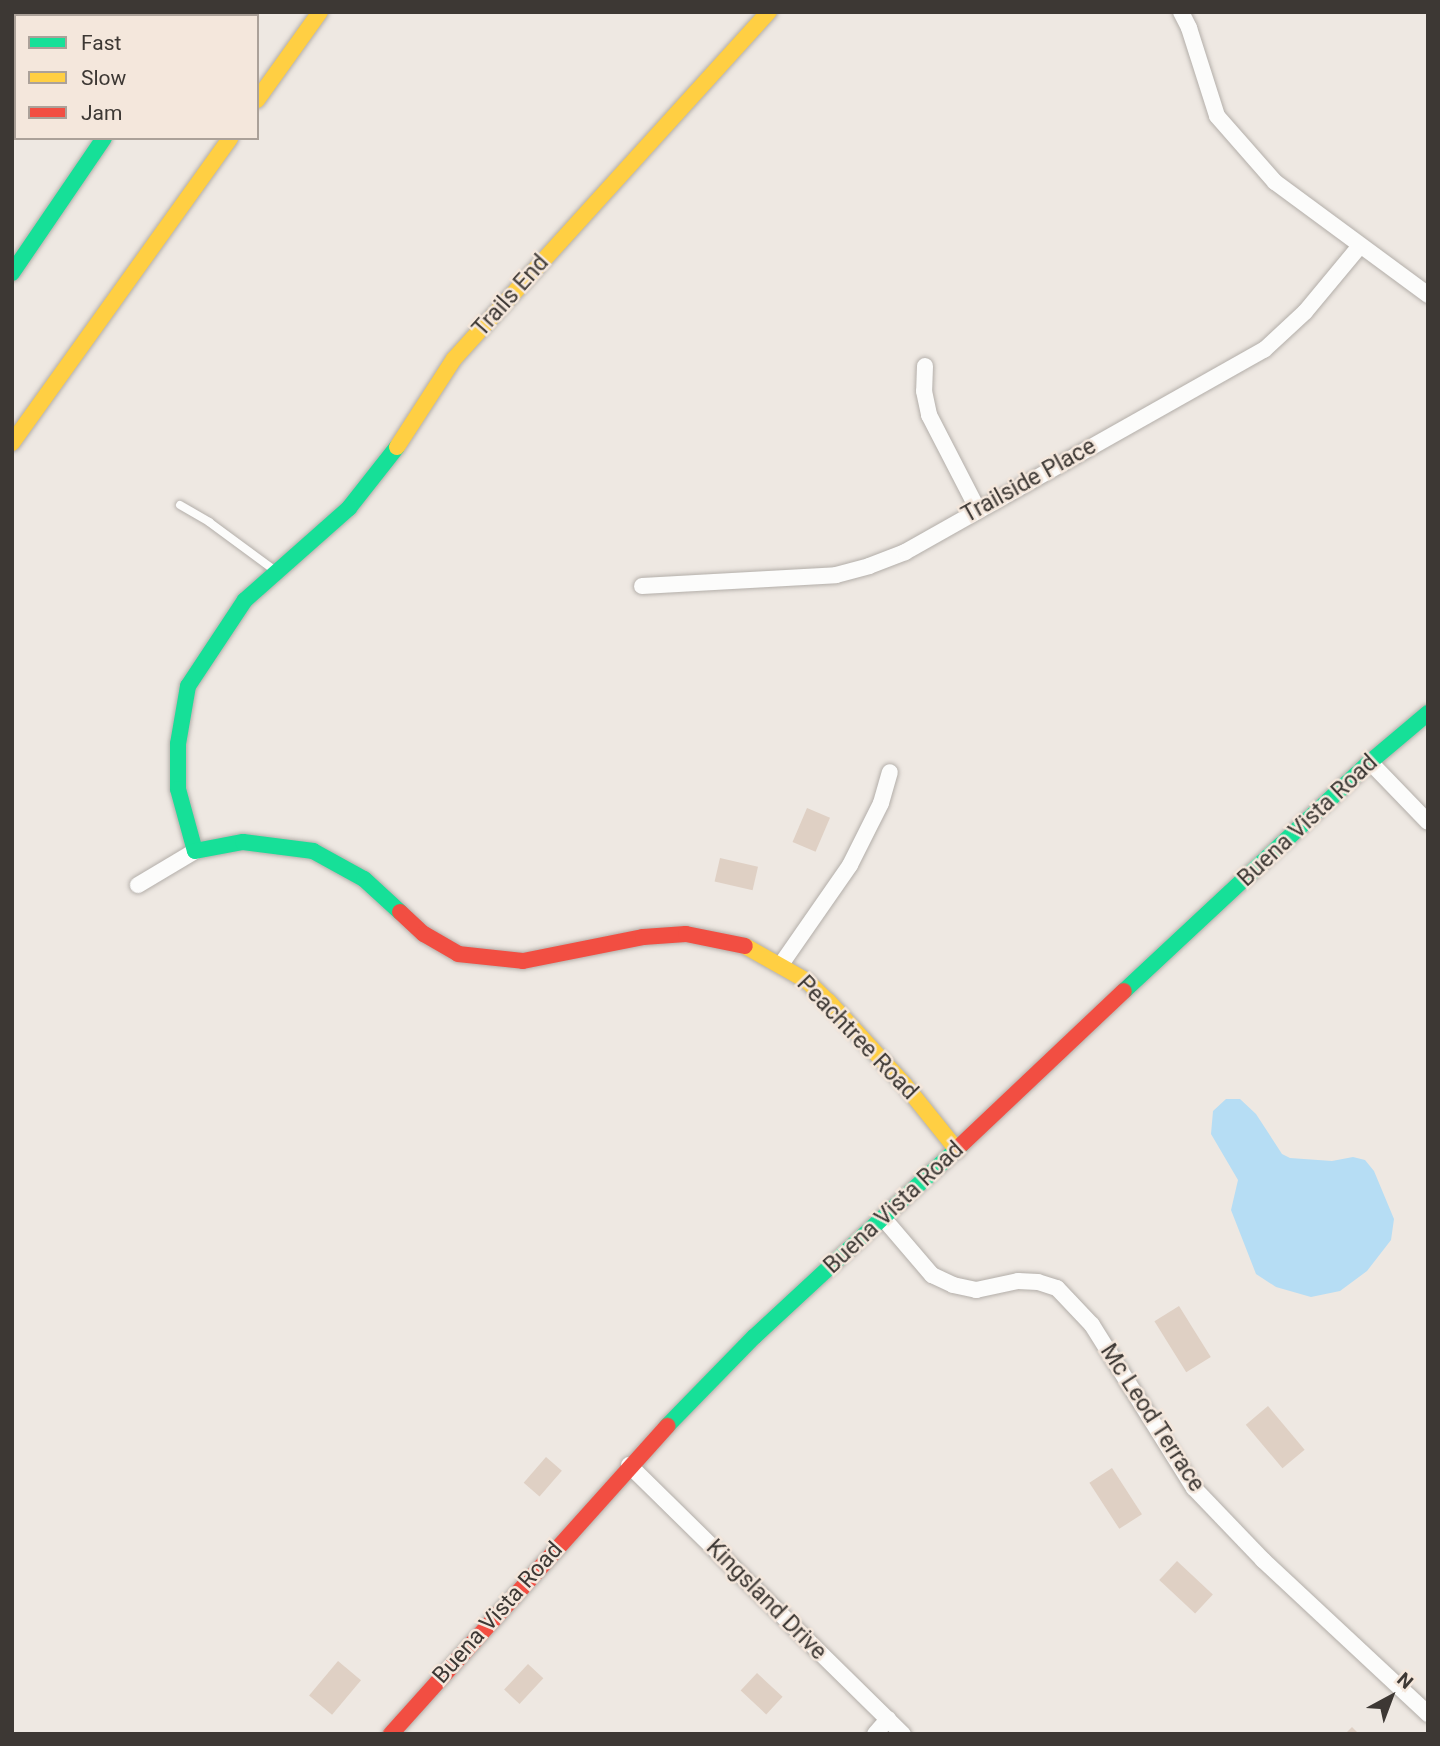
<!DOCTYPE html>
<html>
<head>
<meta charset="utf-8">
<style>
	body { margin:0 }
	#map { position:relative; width:1440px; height:1746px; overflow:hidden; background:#eee8e2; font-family:Roboto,sans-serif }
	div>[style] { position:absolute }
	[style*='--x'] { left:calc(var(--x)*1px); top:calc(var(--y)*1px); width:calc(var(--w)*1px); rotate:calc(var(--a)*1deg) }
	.water>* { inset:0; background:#b6ddf4 }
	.building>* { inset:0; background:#dfd0c4; transform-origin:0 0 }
	.roads { filter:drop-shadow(0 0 2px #b3aea9) drop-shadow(0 0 2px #b3aea9) }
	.lane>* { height:8px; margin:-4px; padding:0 4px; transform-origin:4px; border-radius:4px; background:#fcfcfb }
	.street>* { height:16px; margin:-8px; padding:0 8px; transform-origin:8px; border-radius:8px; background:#fcfcfb }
	.fast>* { height:16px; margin:-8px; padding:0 8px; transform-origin:8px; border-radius:8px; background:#16e098 }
	.slow>* { height:16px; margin:-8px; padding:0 8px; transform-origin:8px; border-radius:8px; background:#ffcf43 }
	.jam>* { height:16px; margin:-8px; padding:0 8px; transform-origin:8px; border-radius:8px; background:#f24e42 }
	span { translate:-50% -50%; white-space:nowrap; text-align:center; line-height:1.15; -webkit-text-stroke:5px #f4e7dc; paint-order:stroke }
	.street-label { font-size:23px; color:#3d3834 }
	.frame { position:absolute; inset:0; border:14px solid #3d3834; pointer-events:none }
	.legend { position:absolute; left:14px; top:14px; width:245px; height:126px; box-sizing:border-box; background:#f4e7dc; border:2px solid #aba199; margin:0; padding:9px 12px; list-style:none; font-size:21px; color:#3d3834 }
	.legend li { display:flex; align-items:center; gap:14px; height:35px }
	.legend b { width:35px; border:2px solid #aba199 }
	.north { position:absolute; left:1356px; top:1662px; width:70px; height:70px; -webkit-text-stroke:5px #f4e7dc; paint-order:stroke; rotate:41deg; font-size:19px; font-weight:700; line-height:28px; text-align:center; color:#3d3834 }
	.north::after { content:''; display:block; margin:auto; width:24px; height:32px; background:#3d3834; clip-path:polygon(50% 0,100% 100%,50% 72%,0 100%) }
</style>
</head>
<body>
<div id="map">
	<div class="water">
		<div style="clip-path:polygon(1226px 1099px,1240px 1099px,1256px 1114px,1282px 1154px,1290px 1158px,1332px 1161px,1353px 1157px,1365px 1160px,1374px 1171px,1394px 1219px,1391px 1240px,1367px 1271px,1340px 1291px,1311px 1297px,1276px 1287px,1256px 1274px,1231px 1210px,1238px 1180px,1211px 1134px,1213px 1111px)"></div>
	</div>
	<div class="building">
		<div style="left:807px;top:808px;width:25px;height:37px;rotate:23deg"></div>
		<div style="left:720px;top:858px;width:39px;height:24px;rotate:13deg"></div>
		<div style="left:1179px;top:1306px;width:60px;height:29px;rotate:58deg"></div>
		<div style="left:1268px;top:1406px;width:57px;height:29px;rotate:50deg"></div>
		<div style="left:546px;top:1457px;width:21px;height:34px;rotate:41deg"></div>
		<div style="left:1112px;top:1468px;width:55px;height:27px;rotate:57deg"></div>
		<div style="left:1177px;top:1561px;width:49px;height:26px;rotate:43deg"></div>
		<div style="left:338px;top:1661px;width:30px;height:45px;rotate:40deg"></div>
		<div style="left:528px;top:1664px;width:21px;height:35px;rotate:43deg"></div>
		<div style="left:757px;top:1673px;width:35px;height:24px;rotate:43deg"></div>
		<div style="clip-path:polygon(1352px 1727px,1359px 1734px,1345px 1734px)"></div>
	</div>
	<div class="roads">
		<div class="lane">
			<div style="--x:180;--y:505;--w:34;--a:30"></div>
			<div style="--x:209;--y:522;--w:81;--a:36.4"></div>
		</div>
		<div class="street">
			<div style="--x:1181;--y:12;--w:18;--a:63"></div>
			<div style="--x:1189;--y:28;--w:92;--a:72.3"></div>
			<div style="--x:1217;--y:116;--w:88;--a:48.7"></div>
			<div style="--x:1275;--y:182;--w:190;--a:36.4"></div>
			<div style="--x:925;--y:366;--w:25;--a:92"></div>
			<div style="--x:924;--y:391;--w:25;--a:78"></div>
			<div style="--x:929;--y:415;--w:107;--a:62.7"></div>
			<div style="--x:642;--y:586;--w:194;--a:-3.2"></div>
			<div style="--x:836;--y:575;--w:34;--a:-15"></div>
			<div style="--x:869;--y:566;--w:39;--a:-21"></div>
			<div style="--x:905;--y:552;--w:412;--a:-29.4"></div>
			<div style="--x:1264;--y:350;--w:56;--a:-42.8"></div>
			<div style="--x:1305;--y:312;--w:85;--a:-50.3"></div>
			<div style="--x:1370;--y:762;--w:83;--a:46"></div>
			<div style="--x:138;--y:885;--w:66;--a:-30.8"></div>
			<div style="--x:782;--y:963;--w:119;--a:-55.2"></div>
			<div style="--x:850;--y:865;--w:69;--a:-63.4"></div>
			<div style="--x:881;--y:803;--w:32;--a:-74"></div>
			<div style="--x:884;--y:1219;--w:74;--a:49.4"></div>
			<div style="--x:932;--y:1275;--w:23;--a:25"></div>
			<div style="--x:953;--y:1285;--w:24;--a:12"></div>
			<div style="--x:976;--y:1290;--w:43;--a:-12.1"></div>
			<div style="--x:1018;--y:1281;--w:20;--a:3"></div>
			<div style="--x:1038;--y:1282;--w:20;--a:18"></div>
			<div style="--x:1057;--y:1288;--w:51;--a:46.6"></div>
			<div style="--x:1092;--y:1325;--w:192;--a:58"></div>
			<div style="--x:1194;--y:1488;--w:100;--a:46.2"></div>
			<div style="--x:1263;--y:1560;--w:226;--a:43"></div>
			<div style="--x:629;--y:1465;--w:384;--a:44.5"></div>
			<div style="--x:875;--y:1734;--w:20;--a:-49"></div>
		</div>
		<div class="fast">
			<div style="--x:190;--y:16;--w:4;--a:-63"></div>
			<div style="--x:12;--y:273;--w:163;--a:-55.7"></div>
			<div style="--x:397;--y:447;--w:78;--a:128.2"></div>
			<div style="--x:349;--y:508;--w:139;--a:138.5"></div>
			<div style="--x:245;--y:600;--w:103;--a:123.5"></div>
			<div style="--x:188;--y:686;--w:59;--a:99.8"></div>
			<div style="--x:178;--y:744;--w:45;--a:90"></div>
			<div style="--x:178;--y:789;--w:64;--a:74.7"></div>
			<div style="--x:195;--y:851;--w:49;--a:-10.6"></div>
			<div style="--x:243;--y:842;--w:71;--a:7.3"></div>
			<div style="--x:313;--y:851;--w:58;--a:28.8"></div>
			<div style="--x:364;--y:879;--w:49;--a:42.5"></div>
			<div style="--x:1124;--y:991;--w:336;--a:-43"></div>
			<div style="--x:1370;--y:762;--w:76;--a:-40.2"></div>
			<div style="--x:667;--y:1426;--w:124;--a:-45.7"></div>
			<div style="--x:754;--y:1337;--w:282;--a:-42.8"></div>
		</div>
		<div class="slow">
			<div style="--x:257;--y:100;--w:108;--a:-54.4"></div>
			<div style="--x:12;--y:443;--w:375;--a:-54.4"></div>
			<div style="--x:397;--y:447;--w:105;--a:-57.1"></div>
			<div style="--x:454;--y:359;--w:469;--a:-47.8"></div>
			<div style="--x:745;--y:946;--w:71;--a:29.4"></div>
			<div style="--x:807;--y:981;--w:29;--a:44"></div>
			<div style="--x:828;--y:1001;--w:113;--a:47.5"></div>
			<div style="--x:904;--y:1084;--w:85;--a:51.2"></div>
		</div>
		<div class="jam">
			<div style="--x:400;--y:912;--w:33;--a:43"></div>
			<div style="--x:424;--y:934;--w:39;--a:30"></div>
			<div style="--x:458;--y:954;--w:65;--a:6.1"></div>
			<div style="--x:523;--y:961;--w:122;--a:-11.3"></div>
			<div style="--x:643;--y:937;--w:43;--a:-4"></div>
			<div style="--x:686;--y:934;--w:60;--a:11.5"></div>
			<div style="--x:961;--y:1145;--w:224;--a:-43.4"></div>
			<div style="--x:391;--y:1734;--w:414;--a:-48.1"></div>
		</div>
	</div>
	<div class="street-label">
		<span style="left:511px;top:296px;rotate:-48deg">Trails End</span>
		<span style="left:1029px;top:481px;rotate:-29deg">Trailside Place</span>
		<span style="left:1308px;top:821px;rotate:-43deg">Buena Vista Road</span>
		<span style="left:857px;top:1038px;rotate:46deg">Peachtree Road</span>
		<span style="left:894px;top:1208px;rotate:-43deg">Buena Vista Road</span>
		<span style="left:1152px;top:1418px;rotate:57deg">Mc Leod Terrace</span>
		<span style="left:766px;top:1600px;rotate:45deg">Kingsland Drive</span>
		<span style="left:498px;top:1613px;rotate:-48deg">Buena Vista Road</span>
	</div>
	<div class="frame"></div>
	<ul class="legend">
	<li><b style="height:9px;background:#16e098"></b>Fast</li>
	<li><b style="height:9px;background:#ffcf43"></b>Slow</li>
	<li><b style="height:9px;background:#f24e42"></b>Jam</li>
	</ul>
	<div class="north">N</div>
</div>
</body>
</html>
